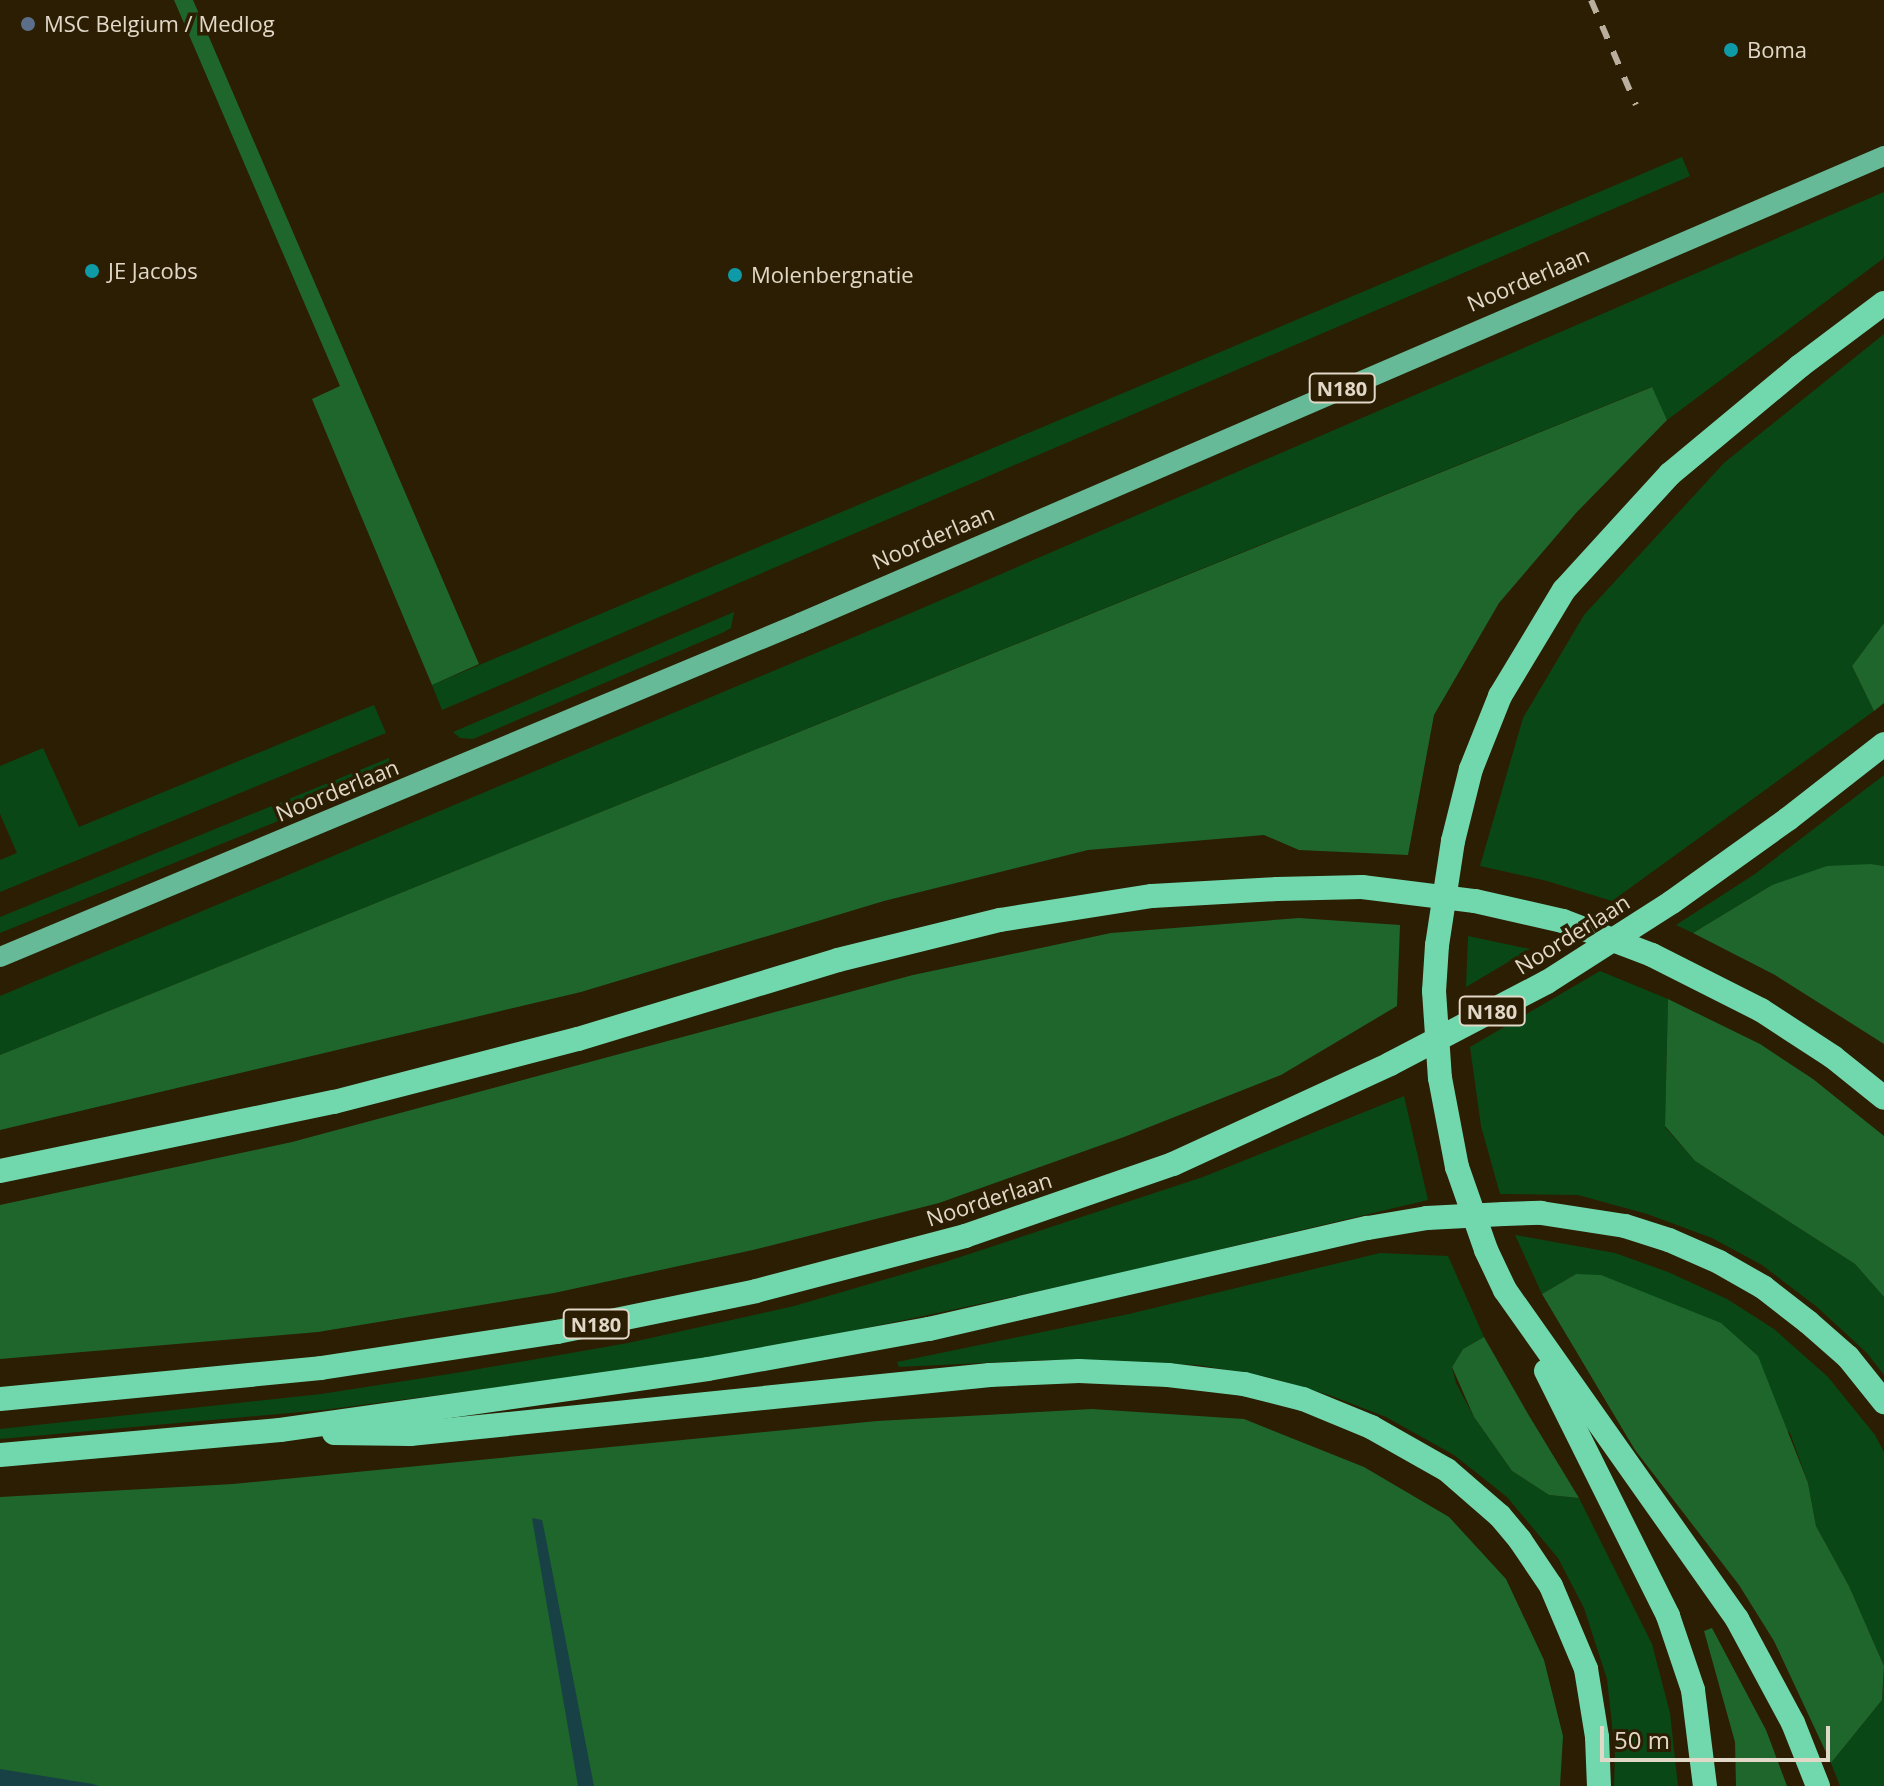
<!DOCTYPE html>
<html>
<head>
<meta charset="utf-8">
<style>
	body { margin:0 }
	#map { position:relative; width:1884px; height:1786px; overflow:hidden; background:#2c1e03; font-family:"Open Sans",sans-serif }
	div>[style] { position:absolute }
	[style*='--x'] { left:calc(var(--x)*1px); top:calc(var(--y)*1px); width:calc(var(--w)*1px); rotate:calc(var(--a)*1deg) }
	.green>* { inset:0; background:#094717 }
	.forest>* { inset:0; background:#1e662b }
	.water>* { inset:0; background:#184146 }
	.major>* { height:20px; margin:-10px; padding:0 10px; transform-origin:10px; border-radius:10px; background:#66ba97 }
	.highway>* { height:24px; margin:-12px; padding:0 12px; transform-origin:12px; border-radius:12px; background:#71d8ae }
	.rail>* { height:6px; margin-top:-3px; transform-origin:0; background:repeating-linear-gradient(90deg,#baaf9d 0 14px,transparent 0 28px) }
	.highway-bridge>* { height:24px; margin:-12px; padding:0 12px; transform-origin:12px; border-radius:12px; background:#71d8ae }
	.dots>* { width:22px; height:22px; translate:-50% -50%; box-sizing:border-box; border:4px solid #2c1e03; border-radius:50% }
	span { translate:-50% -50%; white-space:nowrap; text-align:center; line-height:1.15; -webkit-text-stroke:7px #2c1e03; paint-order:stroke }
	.shield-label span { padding:2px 6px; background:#2c1e03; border:2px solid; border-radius:6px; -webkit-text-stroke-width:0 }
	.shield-label { font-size:20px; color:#e1d8c8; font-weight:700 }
	.poi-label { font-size:22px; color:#e1d8c8 }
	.left { translate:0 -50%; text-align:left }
	.street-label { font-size:22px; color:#e1d8c8 }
	.scale { position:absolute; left:1600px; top:1726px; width:230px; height:36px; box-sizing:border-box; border:4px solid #e1d8c8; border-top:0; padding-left:10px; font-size:24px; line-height:28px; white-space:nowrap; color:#e1d8c8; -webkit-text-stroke:6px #2c1e03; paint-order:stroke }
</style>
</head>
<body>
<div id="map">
	<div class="green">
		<div style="clip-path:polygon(1682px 157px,1690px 176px,442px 710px,432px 685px)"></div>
		<div style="clip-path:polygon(1884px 192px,1884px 258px,1667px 420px,1651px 387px,0 1055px,0 996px,904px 616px)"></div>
		<div style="clip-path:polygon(1884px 334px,1884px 623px,1852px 666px,1874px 711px,1612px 901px,1547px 881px,1480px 866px,1523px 718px,1584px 615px,1724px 463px)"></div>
		<div style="clip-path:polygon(734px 612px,731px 628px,722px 633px,473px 739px,460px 738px,453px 732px)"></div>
		<div style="clip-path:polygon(374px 705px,386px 733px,0 892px,0 860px,17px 853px,0 814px,0 766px,43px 748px,79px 827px)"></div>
		<div style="clip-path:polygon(389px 758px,389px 770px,383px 779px,0 933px,0 917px)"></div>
		<div style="clip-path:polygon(1884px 775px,1884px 866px,1871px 864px,1772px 885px,1693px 933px,1676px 925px,1755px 874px)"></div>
		<div style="clip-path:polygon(1468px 936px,1530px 949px,1466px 987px)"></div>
		<div style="clip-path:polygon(1600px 971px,1668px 999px,1665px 1127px,1695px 1161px,1855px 1264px,1884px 1297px,1884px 1375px,1867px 1353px,1817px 1307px,1762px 1265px,1712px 1238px,1647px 1214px,1578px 1195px,1500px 1194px,1481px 1126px,1470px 1047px)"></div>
		<div style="clip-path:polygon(1404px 1096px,1428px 1200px,1096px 1279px,801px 1342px,633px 1370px,323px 1410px,0 1439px,0 1429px,321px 1394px,462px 1372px,628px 1343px,794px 1306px,945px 1262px,1203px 1177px)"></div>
		<div style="clip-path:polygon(1515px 1235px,1615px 1253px,1668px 1272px,1727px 1299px,1774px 1329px,1828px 1377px,1875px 1435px,1884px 1452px,1884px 1666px,1849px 1586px,1816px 1526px,1808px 1483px,1790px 1433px,1576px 1274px,1542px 1294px)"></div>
		<div style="clip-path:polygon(1380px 1253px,1448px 1256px,1484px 1337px,1463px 1349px,1452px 1367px,1456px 1383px,1474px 1417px,1512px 1471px,1549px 1495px,1579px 1498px,1652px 1644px,1670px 1713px,1678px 1786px,1614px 1786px,1615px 1752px,1607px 1679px,1584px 1608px,1558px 1558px,1507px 1497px,1454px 1455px,1386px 1417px,1329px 1395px,1267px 1377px,1198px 1365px,1045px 1360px,899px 1367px,897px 1362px,1129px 1314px)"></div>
		<div style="clip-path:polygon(1884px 1674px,1884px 1786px,1840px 1786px,1831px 1763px,1882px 1700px)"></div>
	</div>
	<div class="forest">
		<div style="clip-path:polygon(174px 0,193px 0,479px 664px,432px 685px,312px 399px,340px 386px)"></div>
		<div style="clip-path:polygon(1652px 387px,1667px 420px,1576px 513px,1499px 603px,1434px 715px,1408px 855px,1299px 850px,1264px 835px,1088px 850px,884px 901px,581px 992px,0 1130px,0 1055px)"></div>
		<div style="clip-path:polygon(1884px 623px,1884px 703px,1874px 711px,1852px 666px)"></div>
		<div style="clip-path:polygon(1871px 864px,1884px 866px,1884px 1044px,1775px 975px,1693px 933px,1772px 885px,1827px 866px)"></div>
		<div style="clip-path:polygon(1299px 918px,1400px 925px,1397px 1006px,1281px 1075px,1124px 1137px,939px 1203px,753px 1250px,554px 1293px,318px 1332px,0 1359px,0 1205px,292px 1142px,913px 975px,1111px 933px)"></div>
		<div style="clip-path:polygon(1668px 999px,1760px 1044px,1813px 1079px,1884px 1136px,1884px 1297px,1855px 1264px,1695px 1161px,1665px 1126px)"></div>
		<div style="clip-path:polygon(1576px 1274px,1601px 1275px,1721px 1323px,1758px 1356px,1808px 1483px,1816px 1526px,1849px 1586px,1884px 1666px,1882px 1700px,1831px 1763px,1774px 1641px,1739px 1585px,1635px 1450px,1542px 1294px)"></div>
		<div style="clip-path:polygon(1484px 1337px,1528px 1414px,1579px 1498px,1549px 1495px,1512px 1471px,1474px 1417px,1452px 1367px,1463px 1349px)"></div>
		<div style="clip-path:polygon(1092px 1409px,1244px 1419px,1364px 1467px,1449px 1517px,1506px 1579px,1544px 1660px,1563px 1736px,1560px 1786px,0 1786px,0 1497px,233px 1484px,877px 1421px)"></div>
		<div style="clip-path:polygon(1712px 1628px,1766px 1730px,1787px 1786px,1736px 1786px,1735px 1742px,1704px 1631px)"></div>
	</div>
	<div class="water">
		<div style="clip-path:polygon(532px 1518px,542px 1520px,544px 1529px,594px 1786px,578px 1786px)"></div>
		<div style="clip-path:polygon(0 1769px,93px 1784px,99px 1786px,0 1786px)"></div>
	</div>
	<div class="major">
		<div style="--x:0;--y:957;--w:867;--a:-22.66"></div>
		<div style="--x:800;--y:623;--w:1180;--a:-23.31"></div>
	</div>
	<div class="highway">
		<div style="--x:1453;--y:841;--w:74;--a:-76"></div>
		<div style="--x:1471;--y:769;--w:79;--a:-68.3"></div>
		<div style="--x:1500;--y:696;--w:124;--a:-58.9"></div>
		<div style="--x:1564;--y:590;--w:157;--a:-47.6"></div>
		<div style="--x:1670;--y:474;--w:169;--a:-39.7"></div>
		<div style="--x:1800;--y:366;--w:105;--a:-36.9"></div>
		<div style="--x:1761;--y:1010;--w:86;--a:33.1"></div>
		<div style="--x:1833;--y:1057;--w:65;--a:38.8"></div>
		<div style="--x:0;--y:1171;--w:341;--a:-11.7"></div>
		<div style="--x:334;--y:1102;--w:252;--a:-14.5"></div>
		<div style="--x:578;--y:1039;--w:272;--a:-16.9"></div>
		<div style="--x:838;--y:960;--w:167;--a:-13.9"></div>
		<div style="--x:1000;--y:920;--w:154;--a:-9"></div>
		<div style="--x:1152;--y:896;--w:125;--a:-3.2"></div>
		<div style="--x:1505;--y:1290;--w:403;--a:54.8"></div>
		<div style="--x:1737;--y:1619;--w:118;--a:61.7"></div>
		<div style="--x:1793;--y:1723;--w:68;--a:68.4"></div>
		<div style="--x:1546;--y:1371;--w:274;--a:63.5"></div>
		<div style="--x:1668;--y:1616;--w:78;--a:71.3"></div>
		<div style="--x:1693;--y:1690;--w:97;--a:82.9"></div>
		<div style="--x:0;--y:1399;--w:322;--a:-5.5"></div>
		<div style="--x:321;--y:1368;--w:239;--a:-8.7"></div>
		<div style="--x:557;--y:1332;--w:203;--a:-11.6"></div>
		<div style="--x:756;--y:1291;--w:216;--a:-14.7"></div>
		<div style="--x:965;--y:1236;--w:220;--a:-19.1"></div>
		<div style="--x:1173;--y:1164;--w:239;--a:-24.7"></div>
		<div style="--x:1390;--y:1064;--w:177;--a:-27.6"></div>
		<div style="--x:1547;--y:982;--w:148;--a:-32.6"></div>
		<div style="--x:1672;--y:902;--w:143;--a:-35.6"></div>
		<div style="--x:1788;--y:819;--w:122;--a:-38"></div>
		<div style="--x:334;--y:1433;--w:76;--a:0.8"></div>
		<div style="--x:410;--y:1434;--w:583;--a:-5.81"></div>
		<div style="--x:990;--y:1375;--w:89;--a:-2.6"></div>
		<div style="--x:1079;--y:1371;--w:89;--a:2.6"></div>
		<div style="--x:1168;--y:1375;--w:77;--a:6.8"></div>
		<div style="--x:1244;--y:1384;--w:61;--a:14.3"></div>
		<div style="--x:1303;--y:1399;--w:74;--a:22.4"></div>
		<div style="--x:1371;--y:1427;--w:87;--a:29.5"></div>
		<div style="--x:1447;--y:1470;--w:70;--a:41"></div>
		<div style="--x:1500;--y:1516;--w:31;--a:50"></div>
		<div style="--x:1520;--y:1540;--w:55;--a:56"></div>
		<div style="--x:1551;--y:1586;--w:90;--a:67.1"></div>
		<div style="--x:1586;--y:1669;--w:69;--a:80.8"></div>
		<div style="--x:1597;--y:1737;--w:49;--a:87.7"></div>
		<div style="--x:0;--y:1455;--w:281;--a:-5.1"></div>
		<div style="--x:280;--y:1430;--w:432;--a:-8.1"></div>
		<div style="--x:708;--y:1369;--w:225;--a:-10.3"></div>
		<div style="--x:929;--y:1329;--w:450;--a:-13"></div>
		<div style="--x:1368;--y:1228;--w:60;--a:-9.6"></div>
		<div style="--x:1427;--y:1218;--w:77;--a:-3"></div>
		<div style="--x:1504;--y:1214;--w:37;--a:-2"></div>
		<div style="--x:1541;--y:1213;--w:85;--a:8.8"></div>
		<div style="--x:1625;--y:1226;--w:46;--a:17.7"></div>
		<div style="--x:1669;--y:1240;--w:55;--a:23.7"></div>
		<div style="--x:1719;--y:1262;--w:51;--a:29.6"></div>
		<div style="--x:1763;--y:1287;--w:57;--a:37.9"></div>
		<div style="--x:1808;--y:1322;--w:53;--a:41.2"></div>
		<div style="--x:1848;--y:1357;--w:58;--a:51.3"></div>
	</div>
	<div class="rail">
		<div style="--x:1591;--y:0;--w:114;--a:66.8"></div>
	</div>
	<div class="highway-bridge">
		<div style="--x:1453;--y:841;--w:105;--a:98.7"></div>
		<div style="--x:1437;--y:945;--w:46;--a:93.7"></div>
		<div style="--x:1434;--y:991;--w:87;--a:86.1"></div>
		<div style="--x:1440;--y:1078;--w:91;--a:79.2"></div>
		<div style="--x:1457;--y:1167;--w:88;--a:70.7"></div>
		<div style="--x:1486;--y:1250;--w:44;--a:64.6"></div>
		<div style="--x:1277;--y:889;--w:85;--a:-1.3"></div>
		<div style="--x:1362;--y:887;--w:114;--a:7.1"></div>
		<div style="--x:1475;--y:901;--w:90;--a:12.8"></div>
		<div style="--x:1563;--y:921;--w:95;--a:20.9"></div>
		<div style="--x:1652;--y:955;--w:122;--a:26.8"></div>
	</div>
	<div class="dots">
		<div style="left:28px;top:24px;background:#5c6f8a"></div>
		<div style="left:1731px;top:50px;background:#0f9aa8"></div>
		<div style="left:92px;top:271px;background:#0f9aa8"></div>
		<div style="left:735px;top:275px;background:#0f9aa8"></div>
	</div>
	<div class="shield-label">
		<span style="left:1342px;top:388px">N180</span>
		<span style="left:1492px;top:1011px">N180</span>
		<span style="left:596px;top:1324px">N180</span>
	</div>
	<div class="poi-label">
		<span class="left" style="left:44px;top:24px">MSC Belgium / Medlog</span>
		<span class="left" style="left:1747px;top:50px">Boma</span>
		<span class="left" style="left:108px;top:271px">JE Jacobs</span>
		<span class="left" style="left:751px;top:275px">Molenbergnatie</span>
	</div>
	<div class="street-label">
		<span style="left:1528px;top:279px;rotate:-23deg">Noorderlaan</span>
		<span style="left:933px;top:537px;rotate:-23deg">Noorderlaan</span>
		<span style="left:337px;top:790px;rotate:-22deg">Noorderlaan</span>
		<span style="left:1572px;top:934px;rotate:-32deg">Noorderlaan</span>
		<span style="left:989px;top:1199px;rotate:-18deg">Noorderlaan</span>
	</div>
	<div class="scale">50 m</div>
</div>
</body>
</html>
